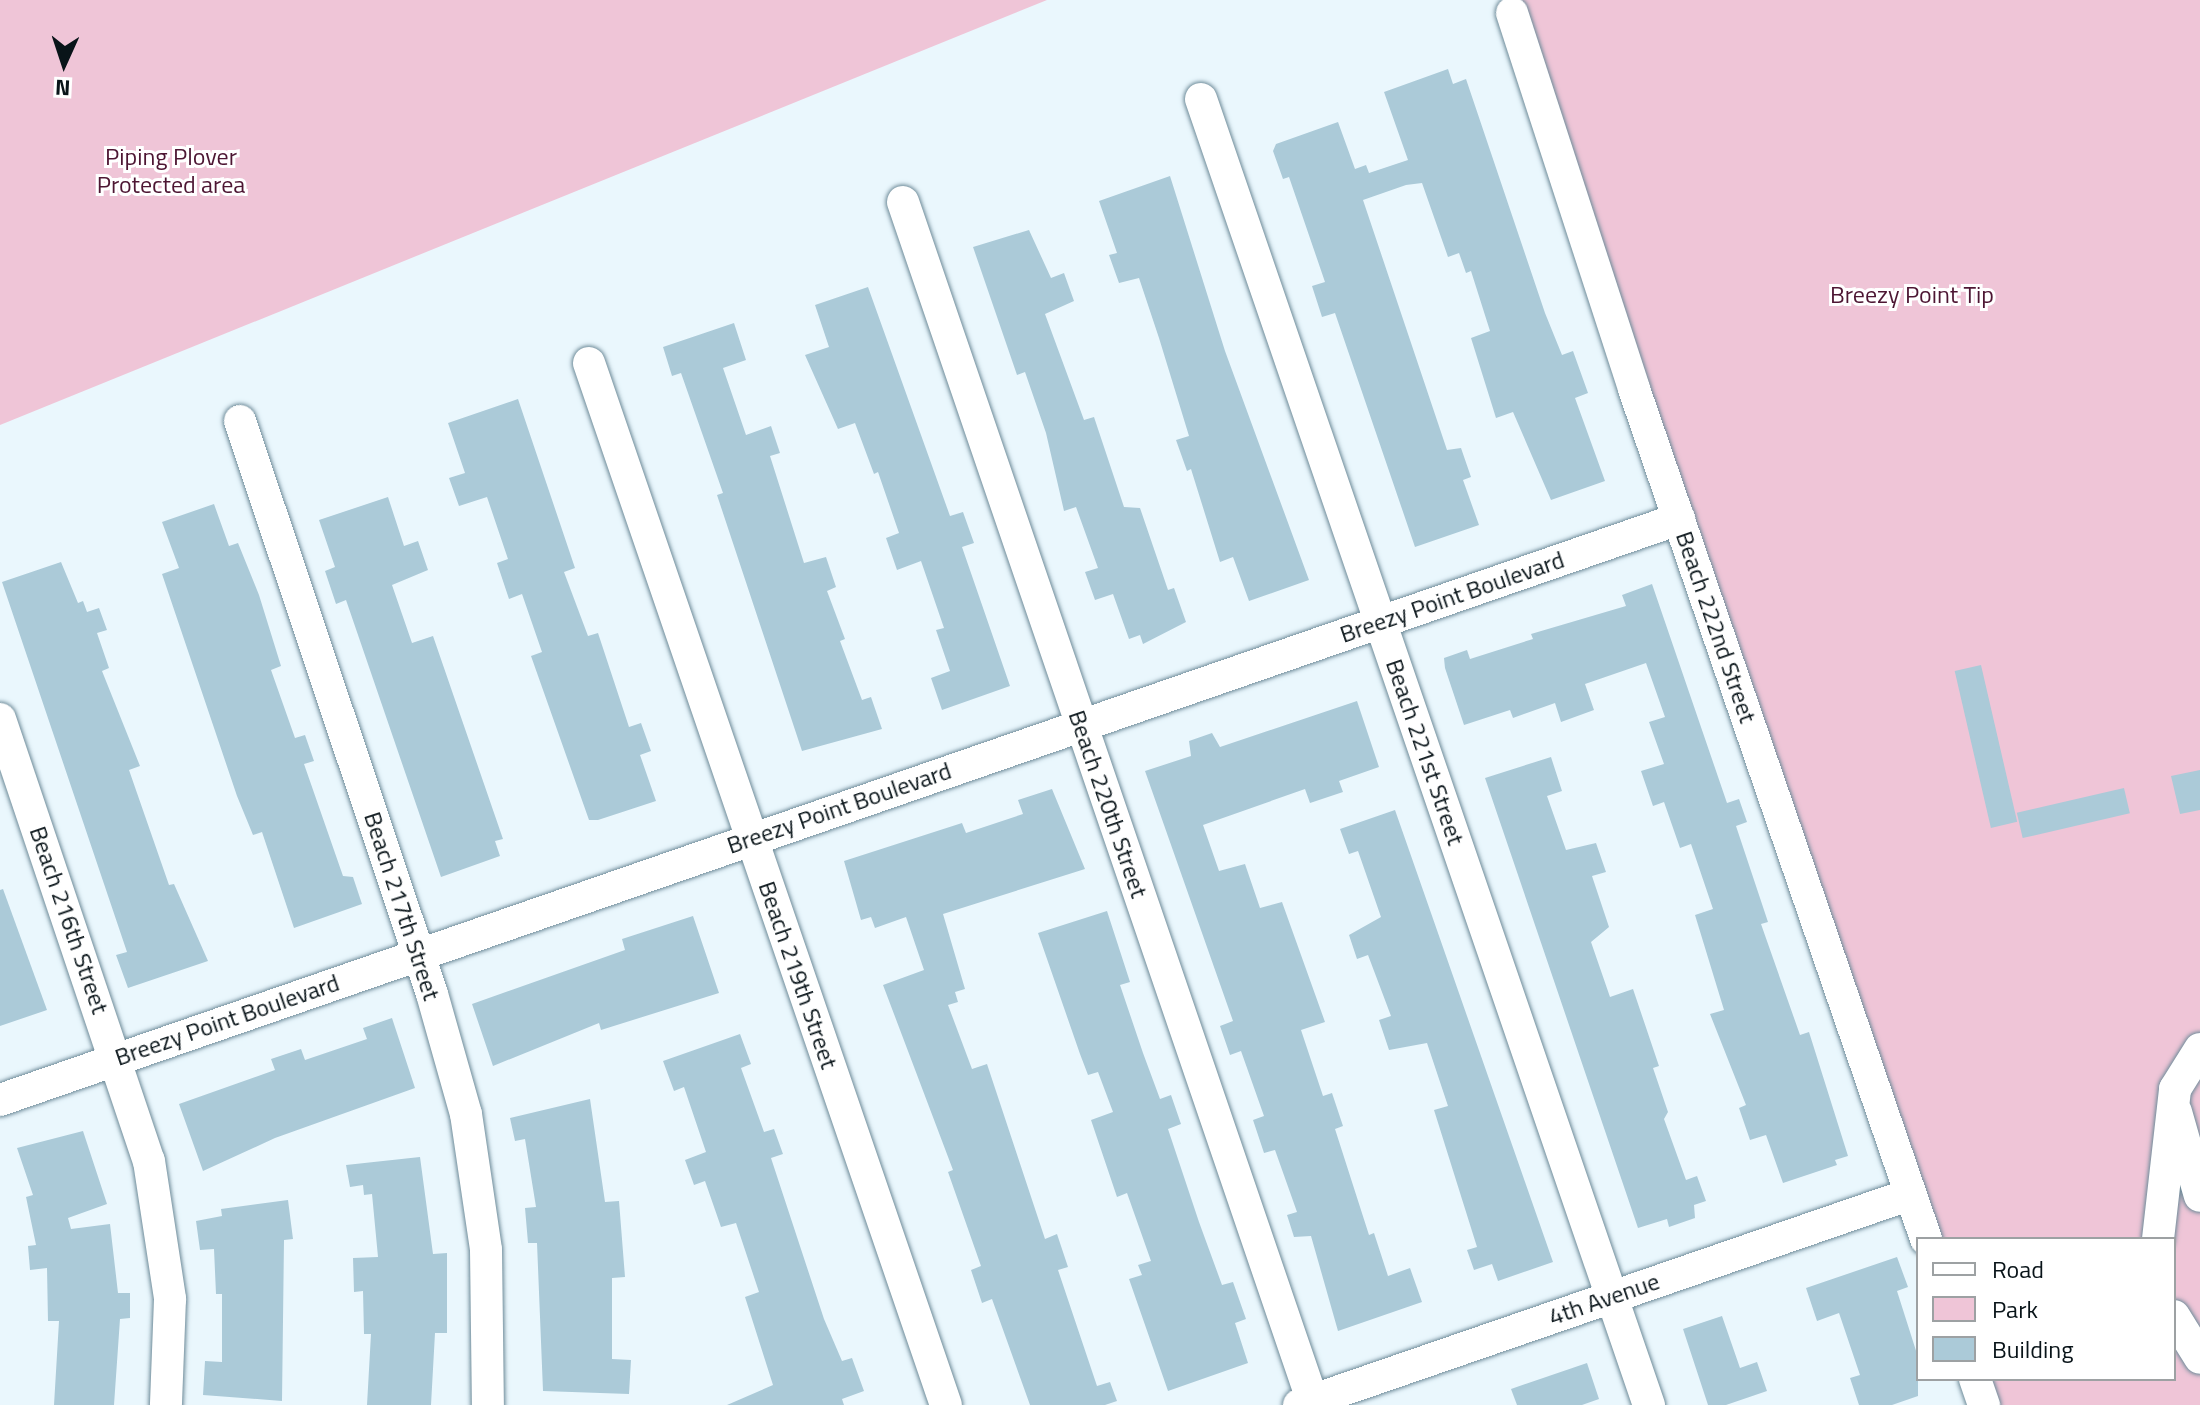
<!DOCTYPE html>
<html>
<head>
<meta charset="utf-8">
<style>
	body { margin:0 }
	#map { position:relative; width:2200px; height:1405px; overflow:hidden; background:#eaf7fd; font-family:"Titillium Web",sans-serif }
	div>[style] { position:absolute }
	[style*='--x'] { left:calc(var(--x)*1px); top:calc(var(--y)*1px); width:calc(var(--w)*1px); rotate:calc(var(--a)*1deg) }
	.green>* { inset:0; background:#efc5d7 }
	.building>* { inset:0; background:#abcad8; transform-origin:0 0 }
	.roads { filter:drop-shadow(0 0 2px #6e8b99) drop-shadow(0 0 2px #6e8b99) }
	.minor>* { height:32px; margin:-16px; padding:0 16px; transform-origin:16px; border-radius:16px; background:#fff }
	span { translate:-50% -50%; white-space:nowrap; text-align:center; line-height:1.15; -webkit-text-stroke:6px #fff; paint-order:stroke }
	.park-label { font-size:24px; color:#4d1633 }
	.street-label { font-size:24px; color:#091419 }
	.legend { position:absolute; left:1916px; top:1237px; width:260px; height:144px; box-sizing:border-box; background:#fff; border:2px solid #9da1a3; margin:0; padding:10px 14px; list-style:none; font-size:24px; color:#091419 }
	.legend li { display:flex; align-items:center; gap:16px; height:40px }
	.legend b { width:40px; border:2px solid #9da1a3 }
	.north { position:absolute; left:24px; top:24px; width:80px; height:80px; -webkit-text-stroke:6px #fff; paint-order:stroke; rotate:183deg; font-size:22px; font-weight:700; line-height:32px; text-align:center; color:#091419 }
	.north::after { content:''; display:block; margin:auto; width:28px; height:36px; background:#091419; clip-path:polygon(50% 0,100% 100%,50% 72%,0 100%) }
</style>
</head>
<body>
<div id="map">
	<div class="green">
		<div style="clip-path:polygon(0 0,1047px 0,0 425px)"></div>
		<div style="clip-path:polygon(1518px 0,2200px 0,2200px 1405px,1986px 1405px,1977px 1379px,2174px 1379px,2174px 1239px,1929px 1239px)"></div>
	</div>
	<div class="building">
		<div style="clip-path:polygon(1448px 69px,1453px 84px,1466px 79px,1545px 313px,1562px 355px,1573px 351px,1588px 393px,1575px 398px,1605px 481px,1551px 500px,1513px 412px,1496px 418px,1471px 338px,1490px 331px,1471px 271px,1466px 273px,1459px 253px,1448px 257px,1422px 183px,1406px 185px,1363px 200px,1447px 450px,1461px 448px,1471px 477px,1463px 480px,1479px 525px,1415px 547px,1335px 313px,1322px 317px,1312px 286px,1325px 282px,1289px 177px,1283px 179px,1273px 151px,1276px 144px,1338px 122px,1355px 169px,1366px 165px,1369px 173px,1408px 160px,1384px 92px)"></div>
		<div style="clip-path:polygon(1170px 176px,1225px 351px,1309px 580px,1249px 601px,1233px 557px,1220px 562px,1191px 469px,1187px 471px,1176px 440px,1189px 436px,1159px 338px,1139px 278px,1119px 283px,1109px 255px,1117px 253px,1099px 201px)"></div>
		<div style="clip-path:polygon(1029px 230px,1051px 278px,1064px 273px,1074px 301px,1045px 314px,1084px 420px,1094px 417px,1124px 507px,1140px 508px,1168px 590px,1174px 588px,1186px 622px,1143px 644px,1140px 635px,1129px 639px,1113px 594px,1095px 600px,1085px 572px,1098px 568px,1076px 507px,1064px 511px,1046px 433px,1025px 372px,1017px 375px,973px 247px)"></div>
		<div style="clip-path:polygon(868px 287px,950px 516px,963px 512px,974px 543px,962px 547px,1010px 686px,942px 710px,931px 678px,950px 671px,936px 630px,944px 628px,921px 561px,897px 570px,886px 538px,899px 533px,878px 472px,874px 474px,855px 423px,838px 429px,805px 355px,829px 347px,815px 305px)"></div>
		<div style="clip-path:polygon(734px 323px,746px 360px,723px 368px,746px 435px,771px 426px,780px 453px,770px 456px,804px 563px,826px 557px,836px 587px,827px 591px,845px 639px,840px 641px,862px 700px,871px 697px,882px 729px,802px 751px,717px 495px,723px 493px,681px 373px,672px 376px,663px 347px)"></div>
		<div style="clip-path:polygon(518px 399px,575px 568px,564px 572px,588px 636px,598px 633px,629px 727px,641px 723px,651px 751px,640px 755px,656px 801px,598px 820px,589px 820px,531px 656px,542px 652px,522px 594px,509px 599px,497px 563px,508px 559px,487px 497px,459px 506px,449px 478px,465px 473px,448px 423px)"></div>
		<div style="clip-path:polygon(388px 497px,404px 546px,418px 541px,428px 570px,392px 585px,412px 643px,433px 636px,503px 839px,495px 841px,500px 856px,441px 877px,346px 600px,336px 604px,325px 571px,335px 567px,319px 520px)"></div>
		<div style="clip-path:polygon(214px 504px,229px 546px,238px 543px,259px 595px,281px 666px,271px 670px,295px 738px,305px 735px,314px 761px,304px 764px,343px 876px,353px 877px,362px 904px,294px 928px,262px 832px,253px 835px,237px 796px,162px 574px,179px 568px,162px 522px)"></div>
		<div style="clip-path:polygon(61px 562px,78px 603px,83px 601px,87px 612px,99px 608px,107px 630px,97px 633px,109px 668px,102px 671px,140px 766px,129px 770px,169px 885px,174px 884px,208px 961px,128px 988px,116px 955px,127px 952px,2px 582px)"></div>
		<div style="clip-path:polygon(1652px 584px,1727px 803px,1739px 799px,1747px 822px,1736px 826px,1768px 922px,1761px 924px,1800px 1035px,1809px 1032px,1848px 1156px,1835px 1160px,1837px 1165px,1783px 1183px,1766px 1135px,1750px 1140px,1739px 1108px,1746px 1105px,1710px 1014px,1724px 1010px,1695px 915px,1713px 909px,1691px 844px,1680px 848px,1664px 802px,1653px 806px,1641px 771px,1664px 764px,1649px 722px,1665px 717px,1646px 663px,1585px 684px,1594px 710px,1561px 722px,1555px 703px,1513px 718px,1510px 710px,1464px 725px,1445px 668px,1444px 658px,1467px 650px,1470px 659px,1533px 639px,1531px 634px,1626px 606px,1622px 595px)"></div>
		<div style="left:1981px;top:665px;width:161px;height:27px;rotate:77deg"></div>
		<div style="clip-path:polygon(1357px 701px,1379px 767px,1339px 781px,1343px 792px,1310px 803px,1305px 789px,1203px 825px,1219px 871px,1245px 864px,1260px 908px,1282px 902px,1325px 1022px,1301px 1030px,1323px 1096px,1332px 1093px,1343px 1126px,1335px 1129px,1369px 1235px,1374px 1233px,1388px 1276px,1410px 1268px,1422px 1302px,1338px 1331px,1311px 1236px,1294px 1237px,1287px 1215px,1297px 1212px,1275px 1150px,1264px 1153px,1253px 1120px,1264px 1116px,1241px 1051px,1230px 1055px,1220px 1026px,1233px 1021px,1145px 771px,1191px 756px,1189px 741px,1212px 733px,1220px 747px)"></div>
		<div style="clip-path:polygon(1551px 757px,1562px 791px,1547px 796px,1566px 850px,1596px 843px,1606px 872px,1592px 876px,1609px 927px,1591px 942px,1610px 997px,1633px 989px,1659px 1066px,1653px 1068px,1668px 1112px,1664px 1119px,1686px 1180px,1697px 1176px,1706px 1201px,1694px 1205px,1695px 1218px,1669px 1227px,1667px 1219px,1638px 1228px,1485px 778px)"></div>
		<div style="clip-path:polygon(2200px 770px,2200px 810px,2180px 814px,2171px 776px)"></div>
		<div style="left:2124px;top:788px;width:26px;height:110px;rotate:77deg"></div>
		<div style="clip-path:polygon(1052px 789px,1085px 869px,943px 914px,965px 989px,955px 992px,958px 1002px,948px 1005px,972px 1069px,987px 1064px,1045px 1239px,1057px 1234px,1068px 1267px,1058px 1270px,1097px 1386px,1110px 1382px,1117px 1401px,1105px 1405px,1030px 1405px,992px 1299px,982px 1303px,971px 1270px,981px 1266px,948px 1172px,953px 1170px,883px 985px,924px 970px,906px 917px,875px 928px,871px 917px,861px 920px,844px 861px,962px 823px,966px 833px,1023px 814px,1018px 800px)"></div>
		<div style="clip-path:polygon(1395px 810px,1553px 1262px,1498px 1281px,1492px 1264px,1474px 1270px,1467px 1250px,1477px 1247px,1434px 1110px,1448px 1106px,1427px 1043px,1389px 1050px,1379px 1020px,1391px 1016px,1368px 955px,1357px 959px,1349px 935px,1381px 917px,1358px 851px,1349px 854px,1340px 829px)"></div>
		<div style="clip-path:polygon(3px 889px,47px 1010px,0 1026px,0 890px)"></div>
		<div style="clip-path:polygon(1107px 911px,1130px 982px,1120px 985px,1143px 1053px,1160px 1099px,1171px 1095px,1181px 1124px,1168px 1129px,1199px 1222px,1222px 1285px,1233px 1282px,1246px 1319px,1235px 1323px,1248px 1363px,1168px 1391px,1129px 1279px,1142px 1275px,1138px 1265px,1151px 1261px,1127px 1193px,1117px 1197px,1091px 1120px,1113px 1112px,1098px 1072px,1088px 1075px,1080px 1054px,1038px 933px)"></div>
		<div style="clip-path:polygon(693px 916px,719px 993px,601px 1030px,599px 1023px,493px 1066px,472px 1004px,625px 950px,622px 939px)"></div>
		<div style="clip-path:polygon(392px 1018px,415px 1088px,275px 1138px,203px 1171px,179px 1104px,275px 1070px,271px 1059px,301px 1049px,305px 1060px,367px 1039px,363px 1028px)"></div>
		<div style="clip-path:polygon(740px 1034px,751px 1064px,741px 1068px,764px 1132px,774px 1129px,783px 1154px,771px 1158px,824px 1319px,842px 1361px,852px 1358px,864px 1391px,842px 1399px,844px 1405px,727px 1405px,773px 1385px,745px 1297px,759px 1292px,736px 1223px,721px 1227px,705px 1181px,694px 1185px,685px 1160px,706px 1152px,684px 1087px,674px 1091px,663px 1061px)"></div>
		<div style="clip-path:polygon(590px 1099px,605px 1202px,619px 1201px,625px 1277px,612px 1278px,612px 1359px,631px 1360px,629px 1394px,543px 1391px,537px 1243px,528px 1243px,525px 1208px,536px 1207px,525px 1139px,515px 1141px,510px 1118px)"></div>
		<div style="clip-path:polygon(83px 1131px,107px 1204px,68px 1218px,71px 1229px,110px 1224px,118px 1293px,130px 1293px,130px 1318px,120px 1319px,114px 1405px,54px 1405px,59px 1321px,48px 1321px,47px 1268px,30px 1270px,28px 1246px,36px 1245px,26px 1197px,33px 1195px,17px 1148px)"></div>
		<div style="clip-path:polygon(420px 1157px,433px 1254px,447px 1253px,447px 1333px,435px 1333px,431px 1405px,367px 1405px,371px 1334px,364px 1334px,363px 1291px,354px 1292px,353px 1258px,378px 1257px,372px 1194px,364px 1195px,363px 1185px,350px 1187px,346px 1165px)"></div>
		<div style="clip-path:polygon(288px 1200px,293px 1239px,284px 1240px,282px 1401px,203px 1395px,205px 1361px,222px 1362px,222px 1294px,216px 1294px,214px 1249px,200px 1250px,196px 1221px,222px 1216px,221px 1209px)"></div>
		<div style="clip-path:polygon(1897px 1257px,1908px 1287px,1897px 1291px,1918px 1357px,1918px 1396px,1892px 1405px,1859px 1405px,1850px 1378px,1860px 1375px,1839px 1313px,1817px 1321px,1806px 1288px)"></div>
		<div style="clip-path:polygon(1722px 1316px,1740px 1368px,1757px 1362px,1767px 1391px,1726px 1405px,1708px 1405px,1683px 1329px)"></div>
		<div style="clip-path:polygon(1587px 1363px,1599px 1399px,1582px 1405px,1517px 1405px,1511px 1389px)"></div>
	</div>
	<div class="roads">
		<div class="minor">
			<div style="--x:1512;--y:13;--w:395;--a:72"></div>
			<div style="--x:1634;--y:389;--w:899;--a:71.04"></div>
			<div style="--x:1201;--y:99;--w:1381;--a:71.07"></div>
			<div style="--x:903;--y:202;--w:1271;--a:71.14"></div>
			<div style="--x:589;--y:363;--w:1101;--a:71.09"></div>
			<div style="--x:240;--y:421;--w:604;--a:71.48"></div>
			<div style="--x:432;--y:994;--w:125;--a:74.2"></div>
			<div style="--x:466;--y:1114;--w:137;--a:81.6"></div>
			<div style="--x:486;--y:1250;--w:155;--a:89.3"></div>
			<div style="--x:0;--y:719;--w:466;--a:71.4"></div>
			<div style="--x:149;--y:1161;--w:140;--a:81.3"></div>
			<div style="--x:170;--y:1299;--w:106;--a:92.2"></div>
			<div style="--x:0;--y:1100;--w:1777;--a:-19.09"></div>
			<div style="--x:2176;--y:1112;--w:87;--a:74.1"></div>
			<div style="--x:2158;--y:1239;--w:151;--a:-83.5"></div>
			<div style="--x:2175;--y:1089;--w:47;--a:-58"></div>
			<div style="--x:2174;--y:1316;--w:49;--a:58.2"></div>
			<div style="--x:1975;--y:1379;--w:28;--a:71"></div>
			<div style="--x:1299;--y:1405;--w:647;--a:-19.02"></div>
		</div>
	</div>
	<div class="park-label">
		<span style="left:171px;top:171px">Piping Plover<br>Protected area</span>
		<span style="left:1912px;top:295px">Breezy Point Tip</span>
	</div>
	<div class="street-label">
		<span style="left:1452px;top:597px;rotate:-19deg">Breezy Point Boulevard</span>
		<span style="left:1716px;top:627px;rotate:71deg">Beach 222nd Street</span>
		<span style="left:1425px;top:752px;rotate:71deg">Beach 221st Street</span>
		<span style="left:1108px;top:804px;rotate:71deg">Beach 220th Street</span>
		<span style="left:839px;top:808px;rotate:-19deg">Breezy Point Boulevard</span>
		<span style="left:402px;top:906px;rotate:72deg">Beach 217th Street</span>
		<span style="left:69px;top:920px;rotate:71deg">Beach 216th Street</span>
		<span style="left:798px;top:975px;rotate:71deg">Beach 219th Street</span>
		<span style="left:227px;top:1020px;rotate:-19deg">Breezy Point Boulevard</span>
		<span style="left:1604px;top:1299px;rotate:-19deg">4th Avenue</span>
	</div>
	<ul class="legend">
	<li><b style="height:10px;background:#fff"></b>Road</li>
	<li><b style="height:22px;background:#efc5d7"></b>Park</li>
	<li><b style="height:22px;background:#abcad8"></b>Building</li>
	</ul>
	<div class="north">N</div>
</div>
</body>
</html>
